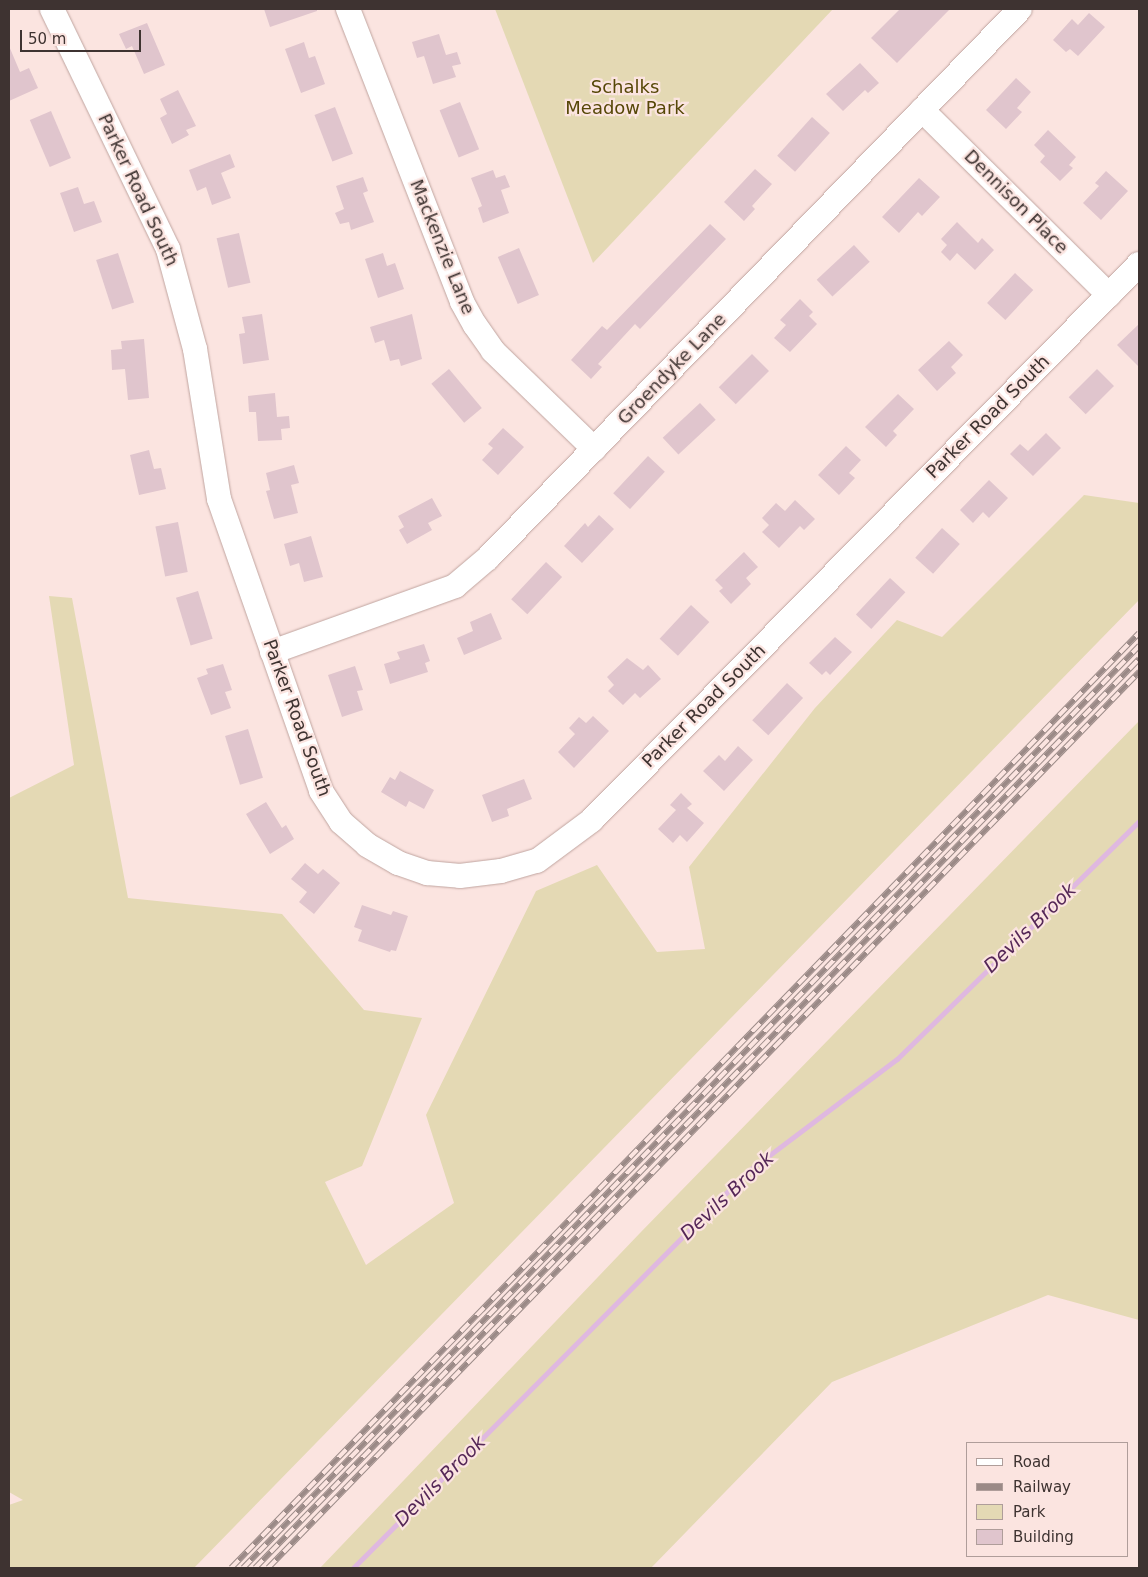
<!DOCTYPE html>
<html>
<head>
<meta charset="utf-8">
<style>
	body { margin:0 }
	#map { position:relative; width:1148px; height:1577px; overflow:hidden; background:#fbe4e0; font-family:"DejaVu Sans",sans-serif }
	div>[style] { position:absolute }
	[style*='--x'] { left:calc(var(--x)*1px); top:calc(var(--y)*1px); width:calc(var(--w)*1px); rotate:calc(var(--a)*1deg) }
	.green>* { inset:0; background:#e4d9b4 }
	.stream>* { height:5px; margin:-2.5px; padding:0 2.5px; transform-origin:2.5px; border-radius:2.5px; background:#dfb8e0 }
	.building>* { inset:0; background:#e0c5cd; transform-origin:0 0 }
	.roads { filter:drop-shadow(0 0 1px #c0a5a0) drop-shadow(0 0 1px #c0a5a0) }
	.minor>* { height:24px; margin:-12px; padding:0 12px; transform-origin:12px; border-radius:12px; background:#fff }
	.rail>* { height:5.5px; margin-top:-2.75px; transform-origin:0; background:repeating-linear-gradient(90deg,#fbe4e0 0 11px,#9b8a87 0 22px); box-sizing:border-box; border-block:1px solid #9b8a87 }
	span { translate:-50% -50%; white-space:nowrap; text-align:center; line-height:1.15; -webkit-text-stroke:4.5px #fbe4e0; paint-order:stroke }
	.park-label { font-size:18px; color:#564707 }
	.street-label { font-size:18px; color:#3e3331 }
	.water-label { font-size:19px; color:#552757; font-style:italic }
	.frame { position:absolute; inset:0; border:10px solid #3e3331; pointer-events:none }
	.legend { position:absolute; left:966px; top:1442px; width:162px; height:115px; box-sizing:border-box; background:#fbe4e0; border:1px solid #af9d9a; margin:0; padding:6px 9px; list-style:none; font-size:15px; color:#3e3331 }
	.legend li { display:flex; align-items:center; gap:10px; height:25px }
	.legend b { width:25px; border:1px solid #af9d9a }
	.scale { position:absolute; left:20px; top:30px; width:121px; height:22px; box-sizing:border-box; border:2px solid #3e3331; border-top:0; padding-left:6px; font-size:15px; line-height:18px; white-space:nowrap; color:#3e3331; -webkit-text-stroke:4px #fbe4e0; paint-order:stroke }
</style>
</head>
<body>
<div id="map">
	<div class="green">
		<div style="clip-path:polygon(495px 9px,833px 9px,593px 263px)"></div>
		<div style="clip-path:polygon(1084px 495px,1139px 503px,1139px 600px,194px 1568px,9px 1568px,9px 1505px,23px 1500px,9px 1492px,9px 798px,74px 765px,49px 596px,72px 598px,128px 898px,282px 914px,364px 1010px,422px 1018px,362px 1166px,325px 1182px,366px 1265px,454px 1203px,426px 1115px,536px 891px,597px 865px,657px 952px,705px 949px,689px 867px,815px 708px,897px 620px,942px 637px)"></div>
		<div style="clip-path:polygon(1139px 721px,1139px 1320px,1048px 1295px,832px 1382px,651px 1568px,320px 1568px,640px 1233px)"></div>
	</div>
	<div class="stream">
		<div style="--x:353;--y:1568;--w:559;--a:-45.15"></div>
		<div style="--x:747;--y:1172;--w:188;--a:-37"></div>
		<div style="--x:897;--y:1059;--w:339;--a:-44.5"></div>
	</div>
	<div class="building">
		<div style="clip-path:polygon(264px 9px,317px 9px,317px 11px,270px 27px)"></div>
		<div style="clip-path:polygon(900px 9px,950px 9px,897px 63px,871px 38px)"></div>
		<div style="clip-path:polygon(1089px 13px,1105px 27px,1078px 56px,1070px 49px,1066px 52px,1053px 40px,1072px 19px,1078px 25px)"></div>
		<div style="clip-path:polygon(147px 23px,165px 65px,144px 74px,132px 46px,126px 49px,119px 34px)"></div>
		<div style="clip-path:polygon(439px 34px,446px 55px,457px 52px,461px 64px,452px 66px,456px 77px,433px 84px,424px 56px,417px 58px,412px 42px)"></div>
		<div style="clip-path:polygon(304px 42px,309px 58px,315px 56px,325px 84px,301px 93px,285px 49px)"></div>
		<div style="clip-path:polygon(9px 46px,20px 72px,29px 68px,38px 88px,9px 101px)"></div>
		<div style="clip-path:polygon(860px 63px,879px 83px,868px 93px,865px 90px,843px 111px,826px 94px)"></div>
		<div style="clip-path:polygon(1016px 78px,1031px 92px,1017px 108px,1022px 112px,1006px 129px,986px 110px)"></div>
		<div style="clip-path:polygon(178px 90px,196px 126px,186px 130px,189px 135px,172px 144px,160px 118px,167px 114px,160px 99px)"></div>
		<div style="left:460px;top:102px;width:51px;height:22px;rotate:68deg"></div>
		<div style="left:335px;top:107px;width:50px;height:22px;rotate:69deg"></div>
		<div style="left:51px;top:111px;width:51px;height:23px;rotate:67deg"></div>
		<div style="left:812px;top:117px;width:24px;height:52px;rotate:42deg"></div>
		<div style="clip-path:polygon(1048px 130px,1076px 157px,1069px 165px,1073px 168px,1060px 181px,1040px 162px,1045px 156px,1034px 145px)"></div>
		<div style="clip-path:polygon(230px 154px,235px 167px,221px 173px,231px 198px,212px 205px,206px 187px,197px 191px,189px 170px)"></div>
		<div style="clip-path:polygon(755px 169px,772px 184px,752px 206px,755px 209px,744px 221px,724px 202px)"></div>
		<div style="clip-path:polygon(493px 170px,496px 178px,505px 175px,510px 187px,501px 190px,509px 213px,483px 223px,478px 208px,482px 206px,471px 178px)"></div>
		<div style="clip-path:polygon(1106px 171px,1128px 191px,1101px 220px,1083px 203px,1099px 186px,1095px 183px)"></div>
		<div style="clip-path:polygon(363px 177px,368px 191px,363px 193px,374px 222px,351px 230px,349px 222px,340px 224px,335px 213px,344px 209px,336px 186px)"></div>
		<div style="clip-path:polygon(919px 178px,940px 197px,922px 216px,918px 212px,899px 233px,882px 217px)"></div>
		<div style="clip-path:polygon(78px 187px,84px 204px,94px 201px,102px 222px,74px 232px,60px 193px)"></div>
		<div style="clip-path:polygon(957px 222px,978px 243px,982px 238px,994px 250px,975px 270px,957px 253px,950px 261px,941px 252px,947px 245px,941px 239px)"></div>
		<div style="clip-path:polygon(710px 224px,726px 239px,640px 329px,635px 324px,598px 364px,602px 367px,591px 379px,571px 360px,602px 326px,607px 330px)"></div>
		<div style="left:239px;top:233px;width:51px;height:23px;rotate:77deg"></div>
		<div style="left:854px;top:245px;width:23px;height:51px;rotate:47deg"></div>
		<div style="left:519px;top:248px;width:51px;height:23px;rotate:67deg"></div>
		<div style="left:118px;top:253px;width:52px;height:23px;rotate:72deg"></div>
		<div style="clip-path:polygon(383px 253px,387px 266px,395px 263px,404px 289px,378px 298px,365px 259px)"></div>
		<div style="left:1015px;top:273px;width:25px;height:41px;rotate:43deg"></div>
		<div style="clip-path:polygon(800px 299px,813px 312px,809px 316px,817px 324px,790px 352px,774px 338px,786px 325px,780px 320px)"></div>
		<div style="clip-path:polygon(262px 314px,269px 360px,243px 364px,239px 334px,245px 333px,242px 317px)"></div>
		<div style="clip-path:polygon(412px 314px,422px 359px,401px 366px,399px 359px,390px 361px,384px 340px,375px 343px,370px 327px)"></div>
		<div style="clip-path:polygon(1139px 324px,1139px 367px,1117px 345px)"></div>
		<div style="clip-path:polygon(144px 339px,149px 398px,128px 400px,125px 369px,112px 370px,111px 350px,122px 349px,121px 341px)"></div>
		<div style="clip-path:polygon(949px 341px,963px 355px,951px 367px,956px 373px,937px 391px,918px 370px)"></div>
		<div style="left:752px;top:354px;width:24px;height:47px;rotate:45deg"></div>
		<div style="left:449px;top:369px;width:51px;height:23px;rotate:50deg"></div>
		<div style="left:1097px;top:369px;width:24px;height:40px;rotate:45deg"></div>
		<div style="clip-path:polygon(275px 393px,277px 417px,289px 416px,290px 428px,281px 429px,282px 440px,258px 441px,256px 412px,249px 412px,248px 396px)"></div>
		<div style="clip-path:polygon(898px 394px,914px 409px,893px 431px,897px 435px,886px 447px,865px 427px)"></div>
		<div style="left:700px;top:403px;width:23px;height:51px;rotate:47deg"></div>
		<div style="clip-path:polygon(503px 428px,524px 447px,498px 475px,482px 460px,493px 448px,488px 444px)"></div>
		<div style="clip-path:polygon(1046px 433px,1061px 448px,1033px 476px,1010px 454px,1020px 444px,1028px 451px)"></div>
		<div style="clip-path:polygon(846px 446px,861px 460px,849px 473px,855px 478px,839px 495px,818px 475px)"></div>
		<div style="clip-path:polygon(149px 450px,154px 469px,161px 468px,166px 489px,139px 495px,130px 455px)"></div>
		<div style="left:648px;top:456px;width:23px;height:51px;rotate:43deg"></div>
		<div style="clip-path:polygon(294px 465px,299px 483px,291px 485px,298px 513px,274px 519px,266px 491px,270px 490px,266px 473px)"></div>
		<div style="clip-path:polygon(989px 480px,1008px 498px,989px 518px,983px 512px,973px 523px,960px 510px)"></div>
		<div style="clip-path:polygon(432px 498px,442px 516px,428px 523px,432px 530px,407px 544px,399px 530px,404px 527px,398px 516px)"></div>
		<div style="clip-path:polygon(795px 500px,815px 519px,804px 530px,800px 526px,779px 548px,762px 532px,769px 525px,762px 518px,776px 503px,785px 511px)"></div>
		<div style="clip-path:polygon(599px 515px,614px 529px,582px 563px,564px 546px,585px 523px,588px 527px)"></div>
		<div style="left:178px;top:522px;width:51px;height:23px;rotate:79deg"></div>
		<div style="left:942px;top:528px;width:24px;height:40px;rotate:42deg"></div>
		<div style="clip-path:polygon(311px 536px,323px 577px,304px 582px,299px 563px,290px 566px,284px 544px)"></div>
		<div style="clip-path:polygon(744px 552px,758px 567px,746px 578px,751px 584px,731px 604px,719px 591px,723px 588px,715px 580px)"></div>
		<div style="left:546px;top:562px;width:22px;height:51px;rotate:43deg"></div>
		<div style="left:890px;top:578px;width:21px;height:50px;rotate:43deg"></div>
		<div style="left:198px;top:591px;width:50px;height:23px;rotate:73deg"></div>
		<div style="left:691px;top:605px;width:25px;height:46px;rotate:43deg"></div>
		<div style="clip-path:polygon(491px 613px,502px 639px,464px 655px,457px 638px,473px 631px,470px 622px)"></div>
		<div style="clip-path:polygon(835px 637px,852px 652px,830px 675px,826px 671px,822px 675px,809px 663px)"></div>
		<div style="clip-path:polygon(424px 644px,430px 661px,425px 663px,428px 672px,390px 684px,384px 664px,400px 659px,397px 652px)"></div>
		<div style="clip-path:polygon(627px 658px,643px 670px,648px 665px,661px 679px,640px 698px,635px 693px,623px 705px,608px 691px,614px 685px,607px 677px)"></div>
		<div style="clip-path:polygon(223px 664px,232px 690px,225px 692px,231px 708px,211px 715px,197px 678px,208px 674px,206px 669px)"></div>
		<div style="clip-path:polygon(355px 666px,363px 690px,357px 691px,363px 710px,342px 717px,328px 675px)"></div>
		<div style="left:787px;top:683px;width:22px;height:51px;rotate:43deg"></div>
		<div style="clip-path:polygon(593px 716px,609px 731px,574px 768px,558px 752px,575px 734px,569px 728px,579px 717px,586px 723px)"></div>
		<div style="left:248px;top:729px;width:51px;height:24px;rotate:73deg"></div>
		<div style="clip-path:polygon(738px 746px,753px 760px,724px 791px,703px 771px,719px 755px,725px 761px)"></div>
		<div style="clip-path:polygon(400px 771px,434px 790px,424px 809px,409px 801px,406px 807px,381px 792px,390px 777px,395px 780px)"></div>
		<div style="clip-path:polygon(524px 779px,532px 799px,507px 809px,509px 816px,492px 822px,482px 795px)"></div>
		<div style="clip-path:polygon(681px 793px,692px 804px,687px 808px,704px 823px,687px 842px,680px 835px,673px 843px,658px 829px,676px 810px,670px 805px)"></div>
		<div style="clip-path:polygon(266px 802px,282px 828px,286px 825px,294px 839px,270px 854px,246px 814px)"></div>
		<div style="clip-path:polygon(305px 863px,318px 874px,323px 869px,340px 883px,314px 914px,299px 902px,307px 892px,291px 879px)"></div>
		<div style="clip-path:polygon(362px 905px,391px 915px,393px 911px,408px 916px,396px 951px,391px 950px,390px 952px,358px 941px,362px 930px,354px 927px)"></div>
	</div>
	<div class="roads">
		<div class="minor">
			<div style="--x:52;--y:9;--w:267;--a:64.2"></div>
			<div style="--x:168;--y:249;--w:104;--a:74.9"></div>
			<div style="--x:195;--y:349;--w:152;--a:80.9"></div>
			<div style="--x:219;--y:499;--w:309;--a:70.7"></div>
			<div style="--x:321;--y:791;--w:37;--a:57"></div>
			<div style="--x:341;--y:822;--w:35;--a:41"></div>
			<div style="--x:367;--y:845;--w:36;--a:30"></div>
			<div style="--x:398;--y:863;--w:31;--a:19"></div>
			<div style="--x:427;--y:873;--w:33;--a:5"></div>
			<div style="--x:460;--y:876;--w:41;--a:-7"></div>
			<div style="--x:501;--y:871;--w:37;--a:-16"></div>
			<div style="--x:537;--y:861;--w:69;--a:-36.7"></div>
			<div style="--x:592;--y:820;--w:780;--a:-45.47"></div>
			<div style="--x:348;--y:9;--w:314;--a:68.7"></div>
			<div style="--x:462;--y:302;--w:26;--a:61"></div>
			<div style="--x:475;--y:325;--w:32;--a:55"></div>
			<div style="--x:493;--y:351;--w:141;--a:44.1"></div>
			<div style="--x:922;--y:110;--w:263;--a:44.7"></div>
			<div style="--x:272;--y:652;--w:195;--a:-19.8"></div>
			<div style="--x:455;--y:586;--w:43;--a:-40.3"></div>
			<div style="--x:488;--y:558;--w:764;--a:-45.9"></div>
		</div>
	</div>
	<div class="rail">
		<div style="--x:231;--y:1568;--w:1303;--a:-45.84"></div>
		<div style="--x:243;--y:1568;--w:1286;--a:-45.82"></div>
		<div style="--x:255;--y:1568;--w:1268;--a:-45.8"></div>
		<div style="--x:268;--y:1568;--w:1250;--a:-45.81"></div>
	</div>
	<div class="park-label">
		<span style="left:625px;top:98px">Schalks<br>Meadow Park</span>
	</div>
	<div class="street-label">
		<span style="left:138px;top:190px;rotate:65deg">Parker Road South</span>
		<span style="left:1016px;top:202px;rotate:45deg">Dennison Place</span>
		<span style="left:442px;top:247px;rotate:68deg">Mackenzie Lane</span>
		<span style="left:672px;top:369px;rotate:-46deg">Groendyke Lane</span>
		<span style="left:988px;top:417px;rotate:-45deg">Parker Road South</span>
		<span style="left:704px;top:706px;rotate:-45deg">Parker Road South</span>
		<span style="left:297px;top:718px;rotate:70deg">Parker Road South</span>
	</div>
	<div class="water-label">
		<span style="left:1030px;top:928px;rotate:-44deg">Devils Brook</span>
		<span style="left:727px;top:1196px;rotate:-43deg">Devils Brook</span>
		<span style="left:440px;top:1481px;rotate:-45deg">Devils Brook</span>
	</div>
	<div class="frame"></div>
	<ul class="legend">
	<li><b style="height:6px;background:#fff"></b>Road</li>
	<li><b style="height:6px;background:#9b8a87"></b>Railway</li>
	<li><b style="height:14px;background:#e4d9b4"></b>Park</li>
	<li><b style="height:14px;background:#e0c5cd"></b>Building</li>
	</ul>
	<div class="scale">50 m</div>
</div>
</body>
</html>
